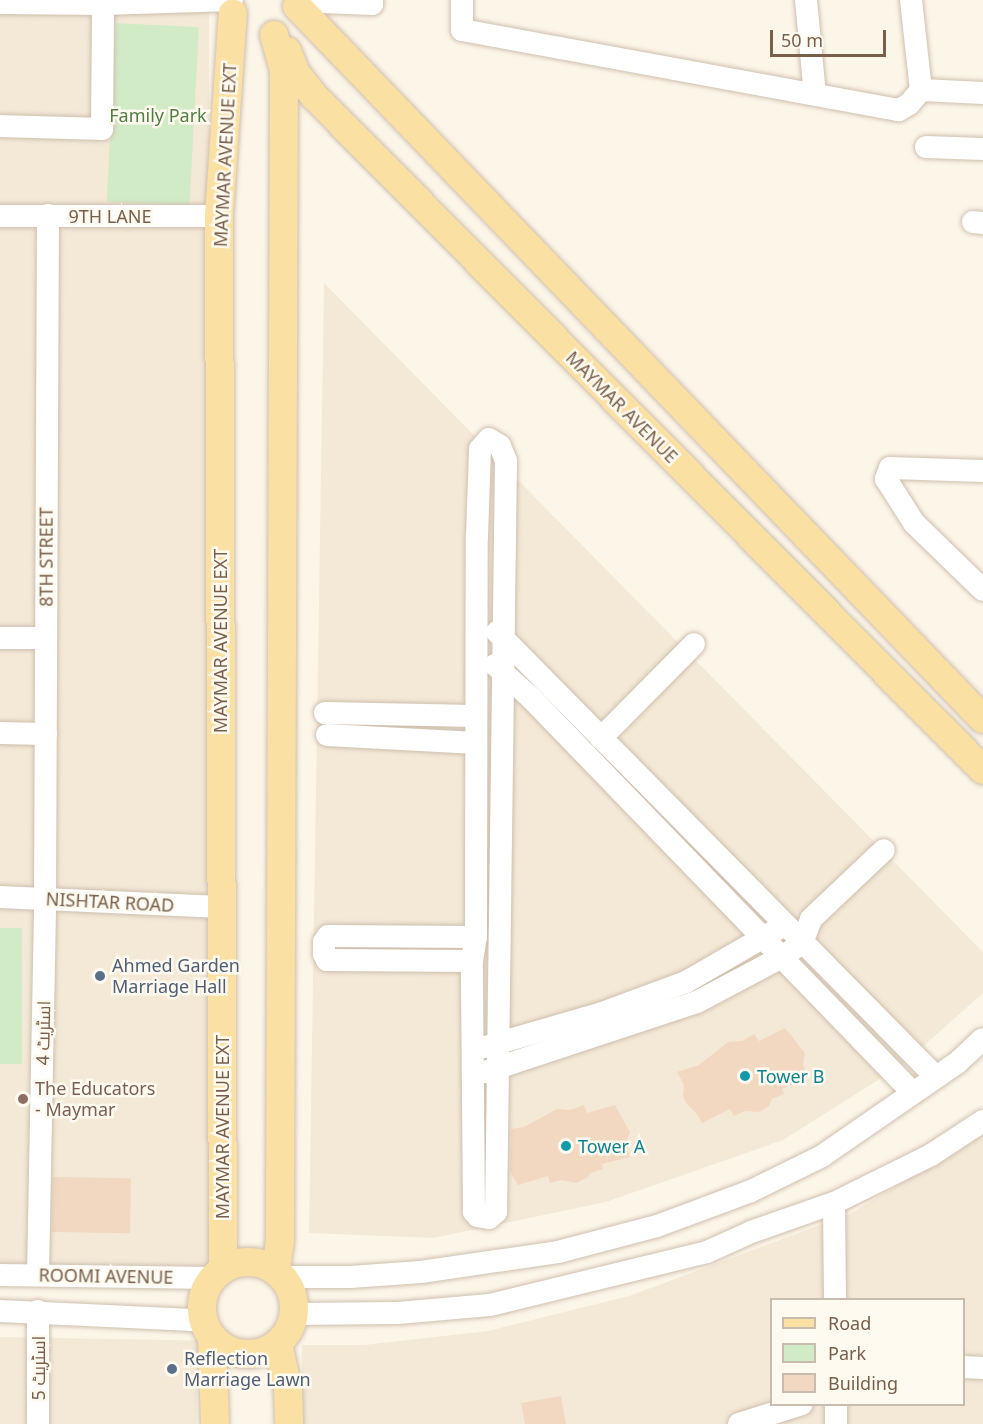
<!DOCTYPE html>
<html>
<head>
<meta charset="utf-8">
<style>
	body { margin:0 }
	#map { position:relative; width:983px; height:1424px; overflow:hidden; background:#fcf6e9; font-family:"Noto Sans",Cairo,sans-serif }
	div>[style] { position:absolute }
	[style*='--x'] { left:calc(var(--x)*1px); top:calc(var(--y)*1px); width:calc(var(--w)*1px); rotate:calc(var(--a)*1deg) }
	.residential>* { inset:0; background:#f4e9d7; transform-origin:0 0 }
	.green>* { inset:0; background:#d2ebc7; transform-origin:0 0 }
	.building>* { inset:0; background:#f2d8c1; transform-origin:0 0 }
	.roads { filter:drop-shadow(0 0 2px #cfbfae) drop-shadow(0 0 2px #cfbfae) }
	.minor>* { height:22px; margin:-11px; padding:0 11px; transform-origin:11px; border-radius:11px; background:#fff }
	.major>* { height:28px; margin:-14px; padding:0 14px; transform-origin:14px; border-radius:14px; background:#fae0a3 }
	.major>.ring { margin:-14px; padding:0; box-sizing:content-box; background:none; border:28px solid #fae0a3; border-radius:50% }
	.dots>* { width:16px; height:16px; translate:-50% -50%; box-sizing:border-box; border:3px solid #fffaf0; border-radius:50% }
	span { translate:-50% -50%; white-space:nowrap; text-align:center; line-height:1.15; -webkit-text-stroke:5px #fffaf0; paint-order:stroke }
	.park-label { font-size:18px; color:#507d44 }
	.street-label { font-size:18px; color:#775f4c }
	.service-label { font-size:18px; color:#4e5e75 }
	.left { translate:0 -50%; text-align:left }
	.culture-label { font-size:18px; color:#0d838f }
	.education-label { font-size:18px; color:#785e54 }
	.legend { position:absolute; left:770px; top:1298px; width:195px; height:108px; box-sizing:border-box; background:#fffaf0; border:2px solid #c9bcae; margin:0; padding:8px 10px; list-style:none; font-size:18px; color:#775f4c }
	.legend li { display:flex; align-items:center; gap:12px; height:30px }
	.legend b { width:30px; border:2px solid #c9bcae }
	.scale { position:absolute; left:770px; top:30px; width:116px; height:27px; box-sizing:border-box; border:3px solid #775f4c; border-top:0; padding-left:8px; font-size:18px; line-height:21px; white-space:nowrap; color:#775f4c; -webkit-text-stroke:4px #fffaf0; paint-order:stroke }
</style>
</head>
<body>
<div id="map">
	<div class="residential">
		<div style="left:0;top:0;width:209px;height:1279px"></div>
		<div style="clip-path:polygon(324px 283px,983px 952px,983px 993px,902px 1065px,783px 1140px,606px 1202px,433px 1238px,309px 1233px)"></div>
		<div style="clip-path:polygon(983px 1133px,983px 1424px,833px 1424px,834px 1405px,964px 1404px,964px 1300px,838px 1299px,842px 1219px)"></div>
		<div style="clip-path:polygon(831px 1221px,830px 1299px,772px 1300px,772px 1404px,830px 1405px,830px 1424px,301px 1424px,302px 1345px,364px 1345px,488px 1331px,629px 1296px)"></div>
		<div style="left:0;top:1337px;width:198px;height:87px;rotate:1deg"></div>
	</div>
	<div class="green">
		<div style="left:116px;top:23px;width:83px;height:179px;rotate:3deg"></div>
		<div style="left:0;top:928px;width:22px;height:136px"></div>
	</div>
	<div class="building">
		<div style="clip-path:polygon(785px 1028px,805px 1053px,803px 1065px,808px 1077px,782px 1089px,784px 1094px,772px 1099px,769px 1106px,759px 1112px,745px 1111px,734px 1116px,730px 1109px,702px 1123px,697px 1114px,686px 1103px,683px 1096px,684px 1085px,677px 1072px,699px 1065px,728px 1042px,742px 1041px,754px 1034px,759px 1041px)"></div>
		<div style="clip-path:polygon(584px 1105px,587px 1113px,615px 1105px,630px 1132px,626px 1144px,630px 1157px,602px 1164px,603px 1169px,591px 1173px,587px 1178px,576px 1183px,562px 1180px,550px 1183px,548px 1176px,518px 1185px,510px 1171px,511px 1129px,524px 1127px,557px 1109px,570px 1110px)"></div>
		<div style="left:53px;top:1177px;width:78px;height:55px;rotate:1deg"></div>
		<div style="clip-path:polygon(561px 1396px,566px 1424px,525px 1424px,521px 1403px)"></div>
	</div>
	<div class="roads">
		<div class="minor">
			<div style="--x:462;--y:0;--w:30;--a:90"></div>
			<div style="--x:462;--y:30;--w:444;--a:10.4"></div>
			<div style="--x:899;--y:110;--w:12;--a:-31"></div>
			<div style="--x:909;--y:104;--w:18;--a:-49"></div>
			<div style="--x:806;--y:0;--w:95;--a:84.6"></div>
			<div style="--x:911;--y:0;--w:91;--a:83.7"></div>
			<div style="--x:921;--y:90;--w:62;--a:2.8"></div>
			<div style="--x:296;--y:1;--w:76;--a:2.3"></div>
			<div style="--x:372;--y:4;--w:4;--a:-90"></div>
			<div style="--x:0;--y:3;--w:103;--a:0.6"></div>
			<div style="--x:103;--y:4;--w:129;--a:-1.8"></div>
			<div style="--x:0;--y:126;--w:102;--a:1.7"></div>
			<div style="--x:102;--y:129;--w:125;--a:-89.5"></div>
			<div style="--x:926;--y:147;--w:57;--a:2"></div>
			<div style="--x:0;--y:216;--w:219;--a:0"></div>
			<div style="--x:973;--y:222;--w:10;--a:6"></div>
			<div style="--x:489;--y:439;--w:13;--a:32"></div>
			<div style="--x:500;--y:446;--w:16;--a:68"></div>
			<div style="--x:506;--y:461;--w:751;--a:90.76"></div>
			<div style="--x:496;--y:1212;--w:9;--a:139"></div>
			<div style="--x:489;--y:1218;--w:11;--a:-170"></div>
			<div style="--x:478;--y:1216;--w:6;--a:-135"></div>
			<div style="--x:474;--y:1212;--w:251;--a:-90.5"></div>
			<div style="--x:472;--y:961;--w:24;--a:-81"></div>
			<div style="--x:476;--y:937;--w:401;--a:-89.9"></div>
			<div style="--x:477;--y:536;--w:87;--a:-88"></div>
			<div style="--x:480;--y:449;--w:13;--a:-48"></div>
			<div style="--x:983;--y:471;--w:93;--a:-178.2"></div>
			<div style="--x:890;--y:468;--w:12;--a:110"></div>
			<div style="--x:886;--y:479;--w:52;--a:57.5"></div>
			<div style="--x:914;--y:523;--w:96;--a:44.2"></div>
			<div style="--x:497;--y:632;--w:625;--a:45.39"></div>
			<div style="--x:0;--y:638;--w:46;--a:0"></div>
			<div style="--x:495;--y:665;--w:49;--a:42.5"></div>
			<div style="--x:531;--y:698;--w:549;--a:45.96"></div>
			<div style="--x:325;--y:713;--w:151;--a:1.1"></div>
			<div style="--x:0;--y:733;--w:46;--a:1.2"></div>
			<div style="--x:327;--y:735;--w:149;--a:3.1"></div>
			<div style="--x:601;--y:738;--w:132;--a:-45.3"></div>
			<div style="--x:0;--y:897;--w:221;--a:2.6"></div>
			<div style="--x:472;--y:961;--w:145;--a:-179.6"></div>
			<div style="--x:327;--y:960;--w:7;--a:-117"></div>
			<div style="--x:324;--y:954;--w:12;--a:-90"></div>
			<div style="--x:324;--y:942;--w:7;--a:-56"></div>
			<div style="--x:328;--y:936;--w:148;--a:0.4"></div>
			<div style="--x:485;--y:1047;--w:122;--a:-16.2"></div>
			<div style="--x:602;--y:1013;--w:90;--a:-20.3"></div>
			<div style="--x:686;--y:982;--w:104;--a:-30"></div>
			<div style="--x:485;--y:1072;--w:223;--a:-18.3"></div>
			<div style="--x:697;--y:1002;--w:96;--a:-27.9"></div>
			<div style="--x:782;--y:957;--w:24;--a:-35"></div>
			<div style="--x:802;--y:943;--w:26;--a:-69"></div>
			<div style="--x:811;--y:919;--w:100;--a:-43.4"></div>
			<div style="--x:834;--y:1203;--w:97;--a:89.4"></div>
			<div style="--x:0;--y:1275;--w:213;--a:0.8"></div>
			<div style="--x:38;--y:1275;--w:376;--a:-88.9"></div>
			<div style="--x:45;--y:899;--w:684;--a:-89.75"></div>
			<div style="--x:283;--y:1277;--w:67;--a:0"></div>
			<div style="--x:350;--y:1277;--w:71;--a:-4"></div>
			<div style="--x:421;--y:1272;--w:138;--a:-8.3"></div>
			<div style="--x:558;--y:1252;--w:102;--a:-14.7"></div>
			<div style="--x:657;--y:1226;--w:100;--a:-20.4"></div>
			<div style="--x:751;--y:1191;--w:79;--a:-26.2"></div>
			<div style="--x:822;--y:1156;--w:164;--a:-34.6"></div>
			<div style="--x:957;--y:1063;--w:35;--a:-43"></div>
			<div style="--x:0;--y:1311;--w:193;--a:2.7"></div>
			<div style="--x:193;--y:1320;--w:12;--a:14"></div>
			<div style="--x:294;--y:1314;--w:104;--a:-0.6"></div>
			<div style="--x:398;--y:1313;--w:92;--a:-5"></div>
			<div style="--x:490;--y:1305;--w:223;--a:-13.7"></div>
			<div style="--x:707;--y:1252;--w:48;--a:-24.4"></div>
			<div style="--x:751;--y:1232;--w:88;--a:-19.3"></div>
			<div style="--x:834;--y:1203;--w:108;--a:-26.3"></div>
			<div style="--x:931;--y:1155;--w:62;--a:-33.2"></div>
			<div style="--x:964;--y:1367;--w:19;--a:3"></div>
			<div style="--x:38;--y:1424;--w:113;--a:-90"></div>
			<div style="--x:739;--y:1424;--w:66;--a:-17.6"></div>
			<div style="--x:836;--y:1424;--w:20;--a:-90"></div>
		</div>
		<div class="major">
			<div style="--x:297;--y:6;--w:989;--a:46.11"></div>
			<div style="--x:274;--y:35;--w:37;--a:74"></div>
			<div style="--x:284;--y:71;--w:1169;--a:90.2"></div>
			<div style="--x:280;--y:1240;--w:30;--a:98"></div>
			<div style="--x:287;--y:51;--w:24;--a:68"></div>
			<div style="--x:296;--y:73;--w:31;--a:52"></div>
			<div style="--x:315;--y:97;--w:948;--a:45.21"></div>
			<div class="ring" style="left:202px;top:1262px;width:64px;height:64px"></div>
			<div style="--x:223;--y:1269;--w:1053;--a:-90.22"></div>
			<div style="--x:219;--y:216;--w:203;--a:-86.1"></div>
			<div style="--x:212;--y:1337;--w:87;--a:88"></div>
			<div style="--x:278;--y:1344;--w:46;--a:77.5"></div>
			<div style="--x:288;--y:1389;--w:35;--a:88"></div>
		</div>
	</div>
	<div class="dots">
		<div style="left:100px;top:976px;background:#5c6f8a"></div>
		<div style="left:745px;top:1076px;background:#0f9aa8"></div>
		<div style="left:23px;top:1099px;background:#8d6e63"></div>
		<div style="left:566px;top:1146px;background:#0f9aa8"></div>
		<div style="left:172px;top:1369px;background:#5c6f8a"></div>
	</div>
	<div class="park-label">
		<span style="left:158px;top:115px">Family Park</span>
	</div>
	<div class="street-label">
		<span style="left:225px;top:155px;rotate:-87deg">MAYMAR AVENUE EXT</span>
		<span style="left:110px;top:216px">9TH LANE</span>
		<span style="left:622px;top:407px;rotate:45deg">MAYMAR AVENUE</span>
		<span style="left:46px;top:557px;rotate:-90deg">8TH STREET</span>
		<span style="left:220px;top:641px;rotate:-90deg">MAYMAR AVENUE EXT</span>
		<span style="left:110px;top:902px;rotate:3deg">NISHTAR ROAD</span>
		<span style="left:43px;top:1033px;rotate:-89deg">اسٹریٹ 4</span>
		<span style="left:222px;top:1127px;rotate:-90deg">MAYMAR AVENUE EXT</span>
		<span style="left:106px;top:1276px;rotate:1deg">ROOMI AVENUE</span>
		<span style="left:38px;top:1368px;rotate:-90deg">اسٹریٹ 5</span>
	</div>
	<div class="service-label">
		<span class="left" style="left:112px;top:976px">Ahmed Garden<br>Marriage Hall</span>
		<span class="left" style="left:184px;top:1369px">Reflection<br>Marriage Lawn</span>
	</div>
	<div class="culture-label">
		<span class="left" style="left:757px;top:1076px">Tower B</span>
		<span class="left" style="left:578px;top:1146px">Tower A</span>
	</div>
	<div class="education-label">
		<span class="left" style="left:35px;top:1099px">The Educators<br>- Maymar</span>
	</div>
	<ul class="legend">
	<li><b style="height:8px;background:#fae0a3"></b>Road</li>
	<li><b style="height:16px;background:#d2ebc7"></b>Park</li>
	<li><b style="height:16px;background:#f2d8c1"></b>Building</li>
	</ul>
	<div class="scale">50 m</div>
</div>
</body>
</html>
